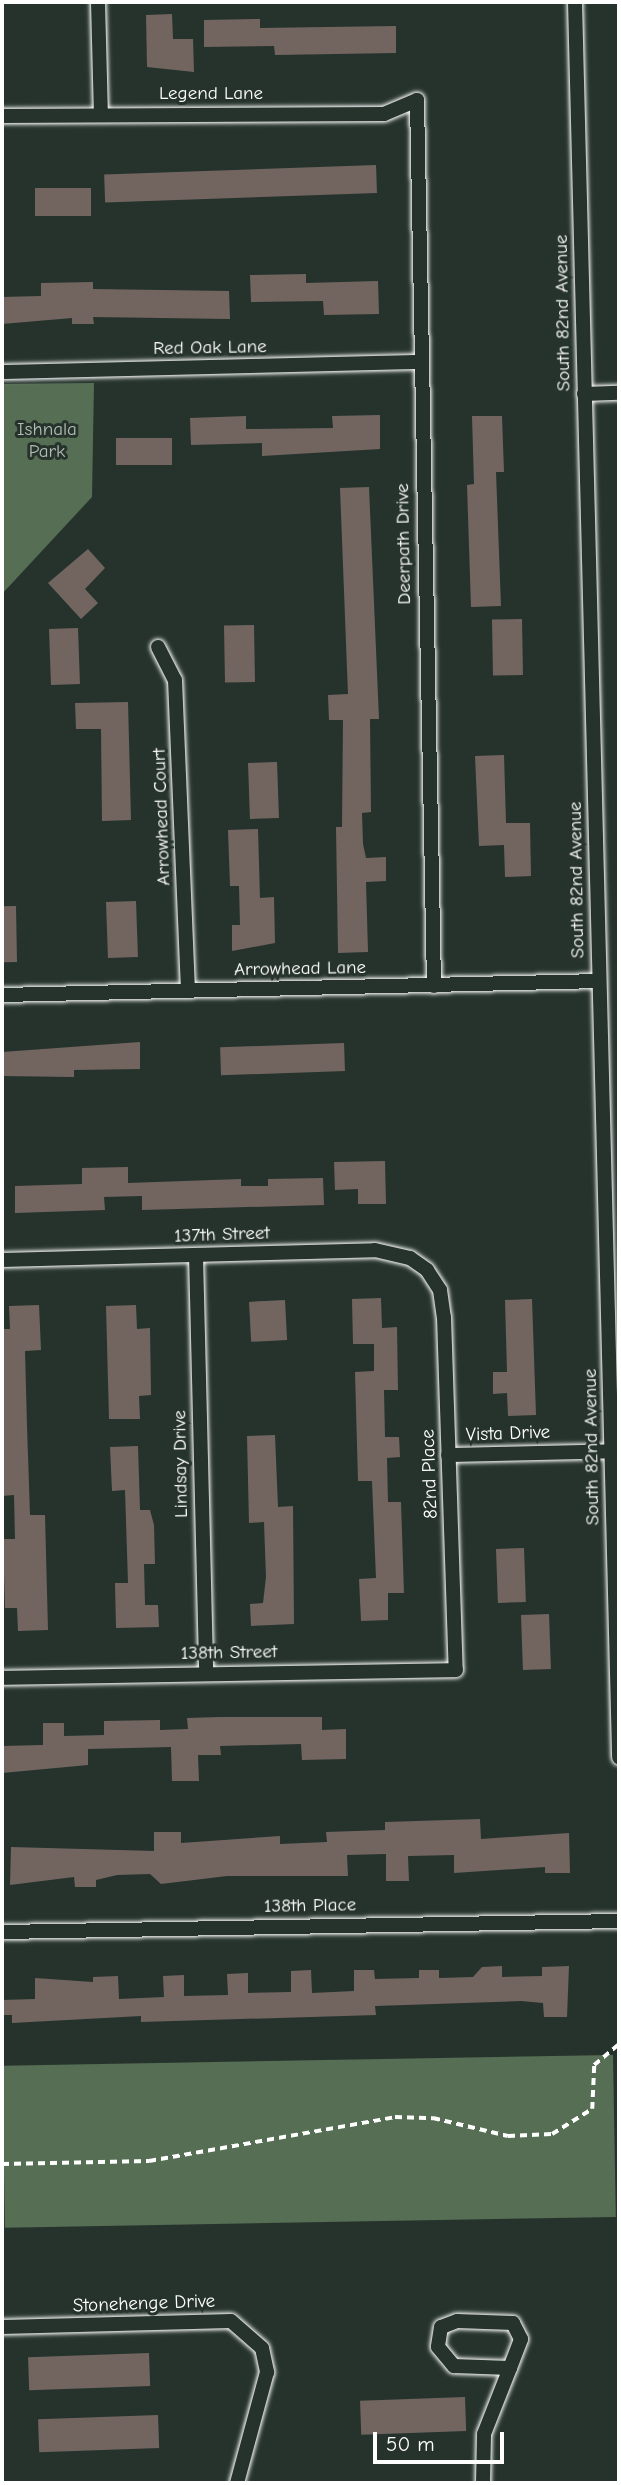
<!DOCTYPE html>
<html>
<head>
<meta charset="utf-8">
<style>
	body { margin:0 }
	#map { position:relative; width:621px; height:2485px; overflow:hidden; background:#26332d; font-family:"Comic Neue",sans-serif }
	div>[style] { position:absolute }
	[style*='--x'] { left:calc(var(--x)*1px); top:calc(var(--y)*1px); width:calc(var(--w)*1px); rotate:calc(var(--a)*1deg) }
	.green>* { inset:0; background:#566e54; transform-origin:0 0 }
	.building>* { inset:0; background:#726560; transform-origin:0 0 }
	.path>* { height:3.5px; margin-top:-1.75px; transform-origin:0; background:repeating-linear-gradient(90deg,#fff 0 7px,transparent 0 12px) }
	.roads { filter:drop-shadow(0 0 2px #fff) drop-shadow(0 0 2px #fff) }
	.minor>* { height:14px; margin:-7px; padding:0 7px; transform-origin:7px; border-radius:7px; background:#26332d }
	span { translate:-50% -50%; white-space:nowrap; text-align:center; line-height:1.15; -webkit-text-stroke:6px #26332d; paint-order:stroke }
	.street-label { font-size:19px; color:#fff }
	.park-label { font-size:19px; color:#b3beb2 }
	.frame { position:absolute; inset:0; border:4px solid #fff; pointer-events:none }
	.scale { position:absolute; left:373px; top:2432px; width:131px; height:32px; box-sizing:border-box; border:4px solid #fff; border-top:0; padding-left:9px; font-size:21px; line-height:24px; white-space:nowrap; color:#fff; -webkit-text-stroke:5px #26332d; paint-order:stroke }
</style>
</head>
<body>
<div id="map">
	<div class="green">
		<div style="clip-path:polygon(94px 383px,92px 497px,2px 594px,2px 384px)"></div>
		<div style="left:613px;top:2055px;width:162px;height:611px;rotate:89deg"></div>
	</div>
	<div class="building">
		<div style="clip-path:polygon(172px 14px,173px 39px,193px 39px,194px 72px,147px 67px,146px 15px)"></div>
		<div style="clip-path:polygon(260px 19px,260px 28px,396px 26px,396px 53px,275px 55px,274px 46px,204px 47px,204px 20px)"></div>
		<div style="left:376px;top:165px;width:28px;height:272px;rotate:88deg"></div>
		<div style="left:91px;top:188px;width:28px;height:56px;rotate:90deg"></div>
		<div style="clip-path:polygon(306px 274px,306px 283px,378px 281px,379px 314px,324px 315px,323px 301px,251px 302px,250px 275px)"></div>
		<div style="clip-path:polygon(93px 282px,93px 289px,229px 291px,230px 319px,93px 317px,94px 324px,72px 324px,72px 318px,2px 324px,2px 297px,41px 296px,41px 283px)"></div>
		<div style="clip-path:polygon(380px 415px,380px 449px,262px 456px,262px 443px,191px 445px,190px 418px,246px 416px,246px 429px,333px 428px,332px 416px)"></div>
		<div style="clip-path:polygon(472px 416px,502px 416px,504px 472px,496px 472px,501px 606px,471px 607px,467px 485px,474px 484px)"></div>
		<div style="left:172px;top:438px;width:27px;height:56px;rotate:90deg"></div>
		<div style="clip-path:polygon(369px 487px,379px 719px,370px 719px,371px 812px,362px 813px,363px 844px,366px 858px,386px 857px,386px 881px,366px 882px,368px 952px,338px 953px,336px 827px,342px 827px,343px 720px,329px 720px,328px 695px,348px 694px,340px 488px)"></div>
		<div style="clip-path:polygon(88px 549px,105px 568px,85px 589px,98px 603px,81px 619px,48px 583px)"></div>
		<div style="left:522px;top:619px;width:56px;height:30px;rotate:89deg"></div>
		<div style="left:254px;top:625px;width:57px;height:30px;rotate:89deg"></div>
		<div style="left:78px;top:628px;width:56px;height:29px;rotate:88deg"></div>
		<div style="clip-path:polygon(128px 702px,131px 820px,102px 821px,101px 729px,76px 729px,75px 703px)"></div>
		<div style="clip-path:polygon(504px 755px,506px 823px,530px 823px,531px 876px,505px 877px,504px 845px,479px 846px,475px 756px)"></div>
		<div style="left:277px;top:762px;width:56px;height:29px;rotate:88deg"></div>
		<div style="clip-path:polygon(258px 829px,260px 898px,274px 897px,275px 943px,232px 951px,232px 925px,240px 925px,239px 886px,230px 886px,228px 830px)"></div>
		<div style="left:136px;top:901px;width:56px;height:30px;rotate:88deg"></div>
		<div style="left:16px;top:906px;width:56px;height:14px;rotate:89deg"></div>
		<div style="clip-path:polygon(140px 1042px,140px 1069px,74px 1070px,74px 1077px,2px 1076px,2px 1052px)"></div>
		<div style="left:344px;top:1043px;width:28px;height:124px;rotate:88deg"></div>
		<div style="clip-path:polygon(385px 1161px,386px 1204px,358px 1204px,358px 1189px,335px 1190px,334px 1162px)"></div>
		<div style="clip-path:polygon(128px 1167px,128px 1183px,241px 1179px,241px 1186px,268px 1186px,268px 1179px,323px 1178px,324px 1205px,142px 1210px,142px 1196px,104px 1197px,105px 1210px,15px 1213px,15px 1186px,82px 1184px,82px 1168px)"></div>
		<div style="clip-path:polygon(381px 1298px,382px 1328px,397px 1327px,398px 1390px,384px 1390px,385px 1437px,399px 1437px,400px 1457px,387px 1458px,388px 1502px,401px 1502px,404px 1593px,388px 1593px,388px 1620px,361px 1621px,359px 1579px,376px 1578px,372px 1481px,358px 1481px,355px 1372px,374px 1371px,374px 1344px,353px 1344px,352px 1299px)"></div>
		<div style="clip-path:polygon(532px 1299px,536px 1415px,508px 1416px,507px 1393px,493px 1394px,493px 1372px,507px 1372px,505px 1300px)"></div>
		<div style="left:285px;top:1300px;width:40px;height:36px;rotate:87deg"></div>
		<div style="clip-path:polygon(39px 1305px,41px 1350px,25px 1351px,27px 1426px,30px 1515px,45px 1515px,48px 1630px,18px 1631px,17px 1608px,5px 1608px,3px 1539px,15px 1539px,14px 1495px,2px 1496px,2px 1329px,10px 1329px,9px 1306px)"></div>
		<div style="clip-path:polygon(136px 1305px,137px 1329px,150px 1328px,151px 1395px,139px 1396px,140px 1419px,109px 1419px,106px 1306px)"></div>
		<div style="clip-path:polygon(275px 1435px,278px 1507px,293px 1506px,294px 1624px,251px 1626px,250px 1604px,263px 1603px,266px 1577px,264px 1522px,249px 1523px,247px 1436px)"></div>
		<div style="clip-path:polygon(138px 1446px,140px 1510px,150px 1510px,154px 1525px,155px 1564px,144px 1564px,145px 1605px,158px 1605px,159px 1627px,116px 1628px,115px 1583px,128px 1583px,125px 1490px,112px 1491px,110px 1447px)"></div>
		<div style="left:524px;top:1548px;width:54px;height:28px;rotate:88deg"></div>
		<div style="left:549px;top:1614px;width:55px;height:28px;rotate:88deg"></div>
		<div style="clip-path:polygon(219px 1717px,322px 1717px,322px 1730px,346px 1729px,346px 1759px,302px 1760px,301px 1744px,220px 1746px,221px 1755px,198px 1755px,199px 1781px,172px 1781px,171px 1747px,88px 1749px,88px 1765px,2px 1773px,2px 1746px,43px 1745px,43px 1723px,64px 1723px,64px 1736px,104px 1735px,104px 1721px,160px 1720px,160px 1730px,188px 1729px,187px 1718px)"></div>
		<div style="clip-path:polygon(480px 1819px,481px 1839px,569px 1833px,570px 1873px,545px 1873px,545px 1867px,454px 1873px,454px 1855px,408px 1856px,409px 1881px,386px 1881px,386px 1854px,347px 1855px,348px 1876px,227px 1876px,161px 1884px,150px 1874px,117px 1875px,96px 1880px,96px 1887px,75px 1887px,74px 1877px,10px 1885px,11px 1847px,154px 1851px,154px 1832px,181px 1832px,181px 1843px,280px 1836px,280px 1844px,327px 1842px,326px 1832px,385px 1830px,385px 1822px)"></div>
		<div style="clip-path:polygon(502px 1966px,502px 1977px,542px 1976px,542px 1967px,569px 1966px,567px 2017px,544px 2017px,543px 2003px,521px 2001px,375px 2006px,376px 2015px,141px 2022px,141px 2016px,12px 2023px,12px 2015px,2px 2015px,2px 2000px,35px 1999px,35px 1978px,93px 1982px,93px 1977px,118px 1976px,119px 1999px,164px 1997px,163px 1976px,184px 1975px,184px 1996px,228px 1995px,227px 1974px,248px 1973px,248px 1993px,291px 1992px,291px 1971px,311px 1970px,312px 1993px,354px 1991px,354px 1970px,374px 1970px,375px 1979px,419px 1978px,419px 1970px,439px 1970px,439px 1978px,473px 1977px,482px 1967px)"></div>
		<div style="left:149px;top:2353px;width:33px;height:121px;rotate:88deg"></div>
		<div style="left:465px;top:2397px;width:34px;height:105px;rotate:88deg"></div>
		<div style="left:158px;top:2415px;width:33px;height:120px;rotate:88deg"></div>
	</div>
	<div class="path">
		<div style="--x:2;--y:2164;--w:147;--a:-1.2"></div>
		<div style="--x:149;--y:2161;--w:250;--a:-10.1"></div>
		<div style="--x:395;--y:2117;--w:38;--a:2"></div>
		<div style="--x:433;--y:2118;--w:77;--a:13.5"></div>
		<div style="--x:508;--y:2136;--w:44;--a:-2.6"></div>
		<div style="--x:552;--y:2134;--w:47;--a:-32"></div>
		<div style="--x:592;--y:2109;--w:44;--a:-87.4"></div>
		<div style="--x:594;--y:2065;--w:33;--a:-40"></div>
	</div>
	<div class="roads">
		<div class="minor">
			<div style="--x:98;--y:2;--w:111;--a:88.5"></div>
			<div style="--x:575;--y:2;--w:1756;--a:88.56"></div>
			<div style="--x:2;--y:116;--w:382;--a:-0.3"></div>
			<div style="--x:384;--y:114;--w:36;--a:-23"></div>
			<div style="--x:417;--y:100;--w:886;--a:88.9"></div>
			<div style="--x:2;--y:372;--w:416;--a:-1.4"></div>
			<div style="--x:584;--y:394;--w:35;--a:-2"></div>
			<div style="--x:158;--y:647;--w:37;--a:63"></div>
			<div style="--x:175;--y:680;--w:310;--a:87.6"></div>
			<div style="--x:2;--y:995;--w:597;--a:-1.34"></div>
			<div style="--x:196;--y:1255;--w:417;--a:88.6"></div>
			<div style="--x:2;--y:1260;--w:373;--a:-1.5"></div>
			<div style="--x:375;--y:1250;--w:36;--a:13"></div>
			<div style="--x:410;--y:1258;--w:21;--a:35"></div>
			<div style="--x:427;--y:1270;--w:24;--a:57"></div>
			<div style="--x:440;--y:1290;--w:27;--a:82"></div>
			<div style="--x:444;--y:1317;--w:353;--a:88.1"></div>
			<div style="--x:456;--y:1670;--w:454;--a:179"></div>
			<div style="--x:448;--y:1455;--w:170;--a:-1.3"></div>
			<div style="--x:2;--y:1932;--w:617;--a:-1.02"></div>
			<div style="--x:2;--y:2327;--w:229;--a:-1.5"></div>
			<div style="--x:231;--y:2321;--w:41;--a:41.1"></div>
			<div style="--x:262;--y:2348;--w:25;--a:78"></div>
			<div style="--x:267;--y:2372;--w:115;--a:105.1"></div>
			<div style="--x:483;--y:2483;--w:49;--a:-88.8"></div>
			<div style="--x:484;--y:2434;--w:71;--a:-68.5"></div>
			<div style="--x:510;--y:2368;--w:31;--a:-69"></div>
			<div style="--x:521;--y:2339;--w:18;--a:-117"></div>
			<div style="--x:513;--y:2323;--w:56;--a:-178"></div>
			<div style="--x:457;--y:2321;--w:17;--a:159"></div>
			<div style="--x:441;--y:2327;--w:20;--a:99"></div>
			<div style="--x:438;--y:2347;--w:25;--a:50"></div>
			<div style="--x:454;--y:2366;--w:56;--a:2"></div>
		</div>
	</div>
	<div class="street-label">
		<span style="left:211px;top:94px">Legend Lane</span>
		<span style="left:563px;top:313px;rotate:-91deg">South 82nd Avenue</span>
		<span style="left:210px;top:348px;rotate:-1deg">Red Oak Lane</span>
		<span style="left:404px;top:544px;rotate:-91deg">Deerpath Drive</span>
		<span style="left:162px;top:817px;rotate:-92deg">Arrowhead Court</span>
		<span style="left:577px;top:880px;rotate:-91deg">South 82nd Avenue</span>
		<span style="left:300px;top:969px;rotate:-1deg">Arrowhead Lane</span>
		<span style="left:222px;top:1235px;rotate:-2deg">137th Street</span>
		<span style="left:508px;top:1434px;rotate:-2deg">Vista Drive</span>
		<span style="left:592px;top:1447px;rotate:-91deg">South 82nd Avenue</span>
		<span style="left:181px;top:1464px;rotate:-91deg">Lindsay Drive</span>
		<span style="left:430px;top:1474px;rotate:-92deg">82nd Place</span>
		<span style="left:229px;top:1653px;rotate:-1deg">138th Street</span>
		<span style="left:310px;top:1906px;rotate:-1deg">138th Place</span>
		<span style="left:144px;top:2304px;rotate:-2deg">Stonehenge Drive</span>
	</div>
	<div class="park-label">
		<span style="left:47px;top:441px">Ishnala<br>Park</span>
	</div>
	<div class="frame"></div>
	<div class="scale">50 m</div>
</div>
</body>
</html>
